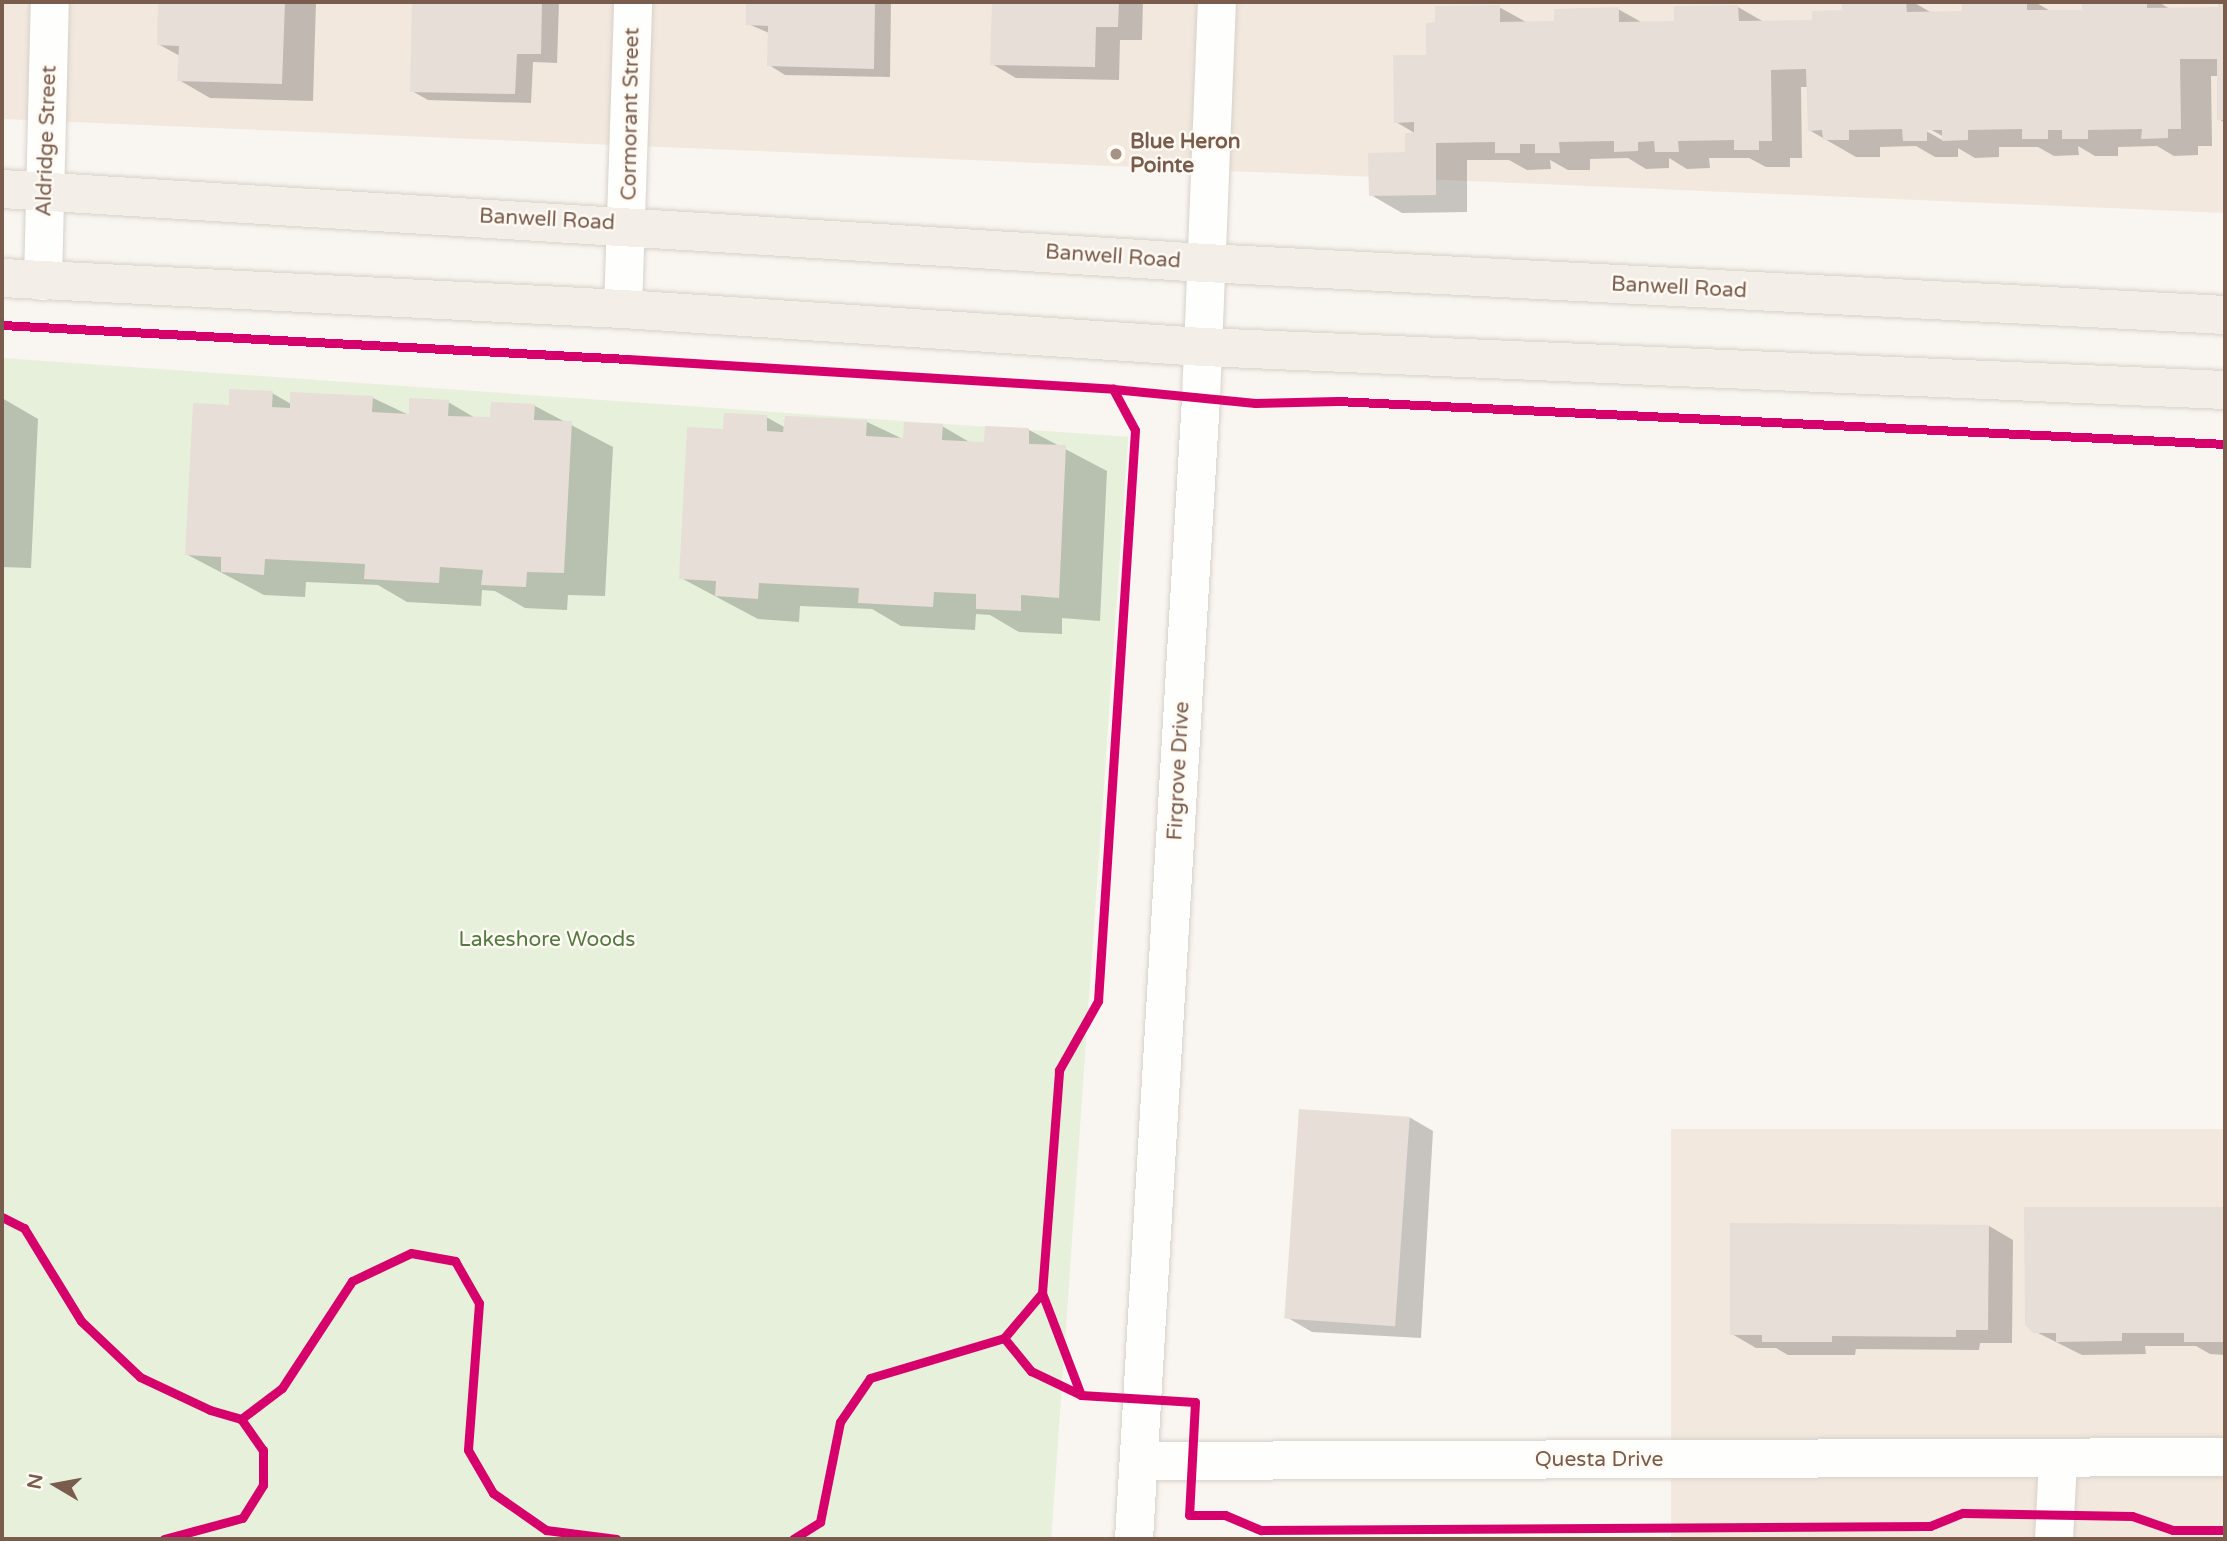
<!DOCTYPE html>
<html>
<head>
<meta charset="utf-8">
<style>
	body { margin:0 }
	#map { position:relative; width:2227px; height:1541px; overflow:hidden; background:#f9f5f0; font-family:"Varela Round",sans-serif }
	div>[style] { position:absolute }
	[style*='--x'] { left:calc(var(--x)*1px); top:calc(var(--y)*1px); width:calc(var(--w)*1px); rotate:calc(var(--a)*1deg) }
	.residential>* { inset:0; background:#f2e8de; transform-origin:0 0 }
	.green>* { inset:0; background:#e7f0db; transform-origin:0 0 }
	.shadow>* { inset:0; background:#0003 }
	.building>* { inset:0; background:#e6ded7; transform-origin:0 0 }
	.roads { filter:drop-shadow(0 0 2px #d7d1cb) drop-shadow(0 0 2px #d7d1cb) }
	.minor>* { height:38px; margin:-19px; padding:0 19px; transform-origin:19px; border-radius:19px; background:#fefefd }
	.major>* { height:38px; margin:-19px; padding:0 19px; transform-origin:19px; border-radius:19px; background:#f3eee8 }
	.cycleway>* { height:9px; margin:-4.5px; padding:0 4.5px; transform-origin:4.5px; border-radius:4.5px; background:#d6006c }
	.dots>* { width:19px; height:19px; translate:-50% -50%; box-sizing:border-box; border:4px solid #fffaf3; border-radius:50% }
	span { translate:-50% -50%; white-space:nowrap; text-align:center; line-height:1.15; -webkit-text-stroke:5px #fffaf3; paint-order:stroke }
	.street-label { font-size:21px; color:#7a5c4d }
	.poi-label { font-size:21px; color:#7a5c4d; font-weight:700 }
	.left { translate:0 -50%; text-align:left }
	.park-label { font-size:21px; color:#537a41 }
	.frame { position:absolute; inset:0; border:4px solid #7a5c4d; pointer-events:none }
	.north { position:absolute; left:21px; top:1450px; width:70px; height:70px; -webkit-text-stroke:5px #fffaf3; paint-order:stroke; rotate:280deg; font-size:19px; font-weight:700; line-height:28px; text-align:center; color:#7a5c4d }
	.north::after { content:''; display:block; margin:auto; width:24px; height:32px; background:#7a5c4d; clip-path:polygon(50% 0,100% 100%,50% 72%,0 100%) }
</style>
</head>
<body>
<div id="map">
	<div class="residential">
		<div style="clip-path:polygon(2px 2px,2225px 2px,2225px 213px,2px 119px)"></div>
		<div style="left:2225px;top:1129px;width:410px;height:554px;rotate:90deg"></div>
	</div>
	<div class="green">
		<div style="left:2px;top:358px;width:1129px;height:1181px;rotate:4deg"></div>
	</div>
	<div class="shadow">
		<div style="clip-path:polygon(160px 2px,316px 2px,313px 101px,210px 98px,179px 80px,180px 56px,158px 44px)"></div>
		<div style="clip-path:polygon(414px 2px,559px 2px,557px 63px,533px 62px,531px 103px,428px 100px,412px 91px)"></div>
		<div style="clip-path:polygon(748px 2px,891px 2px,890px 77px,785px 75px,769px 65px,769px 33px,748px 24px)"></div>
		<div style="clip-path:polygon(993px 2px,1143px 2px,1142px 40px,1120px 40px,1119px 80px,1016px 78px,992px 64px)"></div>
		<div style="clip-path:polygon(evenodd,1843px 2px,1913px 2px,1932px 13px,1964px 12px,1964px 2px,2035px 2px,2052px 12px,2084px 11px,2084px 2px,2158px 2px,2172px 10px,2220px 9px,2219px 2px,2225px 2px,2225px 123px,2219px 119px,2218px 76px,2211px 76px,2212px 146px,2198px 146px,2198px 155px,2174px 156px,2157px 146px,2118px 147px,2118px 156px,2095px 156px,2078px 146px,2079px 155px,2054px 156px,2038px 147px,1999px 147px,1999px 157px,1975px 158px,1958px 148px,1958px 157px,1935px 157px,1916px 146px,1880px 147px,1880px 157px,1856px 157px,1809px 130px,1809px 87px,1801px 87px,1802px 158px,1790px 158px,1790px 167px,1766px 167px,1749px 158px,1709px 158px,1710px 168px,1687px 169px,1669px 158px,1669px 168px,1646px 169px,1628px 158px,1590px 159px,1590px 170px,1568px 170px,1550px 160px,1551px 169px,1527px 170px,1509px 160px,1467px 160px,1467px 212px,1402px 213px,1371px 195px,1418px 135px,1396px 122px,1428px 56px,1499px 7px,1528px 23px,1555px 23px,1618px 9px,1643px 23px,1676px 23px,1738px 7px,1764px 22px,1814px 22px,1844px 12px,1843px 2px,1921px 124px,1944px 137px,1944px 141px,1919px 127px,1921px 124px)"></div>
		<div style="clip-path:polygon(272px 393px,291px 404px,373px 398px,411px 416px,448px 402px,477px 419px,491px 419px,493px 404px,535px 406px,613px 447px,605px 596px,568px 595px,567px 610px,525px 608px,495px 591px,482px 590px,481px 606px,407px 602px,378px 585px,306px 582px,305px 597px,264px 595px,186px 554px,231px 407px)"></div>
		<div style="clip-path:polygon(2px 398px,38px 419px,31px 568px,2px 567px)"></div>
		<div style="clip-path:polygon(766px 417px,786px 428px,867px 422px,905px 440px,942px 426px,971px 443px,985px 443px,1029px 430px,1107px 471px,1100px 621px,1062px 618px,1062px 634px,1019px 632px,990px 615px,976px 614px,975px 630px,901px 626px,872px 609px,800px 606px,799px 622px,758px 619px,681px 578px,725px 431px)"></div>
		<div style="clip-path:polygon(1409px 1117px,1433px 1131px,1421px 1338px,1312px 1332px,1288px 1318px)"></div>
		<div style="clip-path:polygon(2026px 1209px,2225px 1209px,2225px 1355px,2210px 1354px,2196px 1346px,2145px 1346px,2146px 1354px,2082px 1355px,2034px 1331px)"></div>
		<div style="clip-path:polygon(1989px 1226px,2013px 1240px,2012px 1343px,1980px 1343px,1979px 1350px,1856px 1349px,1855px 1355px,1788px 1355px,1776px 1348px,1756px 1348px,1732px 1334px)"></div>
	</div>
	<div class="building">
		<div style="clip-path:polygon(158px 2px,285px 2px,282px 84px,177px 81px,179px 46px,157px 45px)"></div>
		<div style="clip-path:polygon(412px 2px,542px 2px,541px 54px,517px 54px,515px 94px,410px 92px)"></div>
		<div style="clip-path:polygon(746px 2px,875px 2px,874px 69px,767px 66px,768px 26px,746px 25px)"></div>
		<div style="clip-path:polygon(992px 2px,1119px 2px,1118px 27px,1096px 27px,1095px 67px,990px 65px)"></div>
		<div style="clip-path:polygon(1842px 2px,1906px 2px,1907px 12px,1962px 11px,1962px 2px,2027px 2px,2027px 10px,2082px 10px,2082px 2px,2147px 2px,2147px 8px,2218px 7px,2218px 2px,2225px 2px,2225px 120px,2217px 120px,2217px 59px,2180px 59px,2181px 129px,2168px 129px,2168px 138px,2141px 139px,2142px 129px,2088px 130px,2088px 139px,2062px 139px,2062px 130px,2048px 130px,2048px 139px,2022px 139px,2022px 129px,1968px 130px,1968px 140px,1942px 141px,1942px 130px,1927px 130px,1927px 141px,1903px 141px,1902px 129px,1849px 130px,1849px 140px,1823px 140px,1822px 130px,1808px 131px,1806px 69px,1771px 70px,1772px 141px,1759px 141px,1759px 150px,1734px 150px,1734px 140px,1678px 141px,1679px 152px,1655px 152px,1654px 141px,1638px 142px,1638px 151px,1614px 152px,1614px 141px,1559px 142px,1560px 153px,1535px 153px,1535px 144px,1520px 144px,1520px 153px,1495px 153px,1495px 142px,1436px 143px,1436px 195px,1369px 196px,1368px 153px,1405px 152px,1405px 133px,1414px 133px,1414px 122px,1394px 123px,1393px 55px,1426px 55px,1426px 23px,1435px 22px,1435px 6px,1500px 5px,1500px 22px,1554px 21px,1554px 9px,1619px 7px,1619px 22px,1674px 21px,1674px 6px,1738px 5px,1739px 21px,1812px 20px,1812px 11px,1842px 10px)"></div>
		<div style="clip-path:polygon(229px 389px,273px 391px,272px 407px,290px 408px,290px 392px,373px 396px,372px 412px,409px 414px,409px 398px,449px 400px,448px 416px,490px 417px,491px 402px,535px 404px,534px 420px,572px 421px,564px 573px,527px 572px,526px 587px,481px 585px,483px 570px,440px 567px,439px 583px,364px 579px,365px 564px,265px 559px,264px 575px,221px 572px,221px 557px,185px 555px,193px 403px,229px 405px)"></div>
		<div style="clip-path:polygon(724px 413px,767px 415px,767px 431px,783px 432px,785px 416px,867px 420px,866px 436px,903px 438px,904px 422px,943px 424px,942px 440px,984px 442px,985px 426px,1029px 428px,1029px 444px,1066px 445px,1059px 598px,1021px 595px,1021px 611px,976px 609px,976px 594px,934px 592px,933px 607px,858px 603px,859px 588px,759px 583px,758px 599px,715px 596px,716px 581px,679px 579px,687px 427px,723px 429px)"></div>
		<div style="left:1299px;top:1109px;width:111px;height:210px;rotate:4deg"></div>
		<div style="clip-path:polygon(2024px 1207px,2225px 1207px,2225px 1342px,2184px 1342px,2184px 1333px,2122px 1333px,2122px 1341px,2056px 1342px,2056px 1333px,2033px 1333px,2025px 1325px)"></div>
		<div style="clip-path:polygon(1730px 1223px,1989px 1225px,1988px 1330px,1956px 1330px,1956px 1337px,1832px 1336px,1832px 1342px,1762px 1342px,1762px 1335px,1730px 1335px)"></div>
	</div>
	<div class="roads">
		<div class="minor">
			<div style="--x:43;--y:281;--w:279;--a:-88.6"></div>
			<div style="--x:623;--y:309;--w:307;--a:-88.1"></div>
			<div style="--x:1139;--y:1461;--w:1086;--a:-0.21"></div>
			<div style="--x:1134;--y:1539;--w:1142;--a:-86.64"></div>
			<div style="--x:1201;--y:399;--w:397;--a:-87.7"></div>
			<div style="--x:2054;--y:1539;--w:80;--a:-87.1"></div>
		</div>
		<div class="major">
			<div style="--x:2;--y:189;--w:1206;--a:3.52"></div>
			<div style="--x:1206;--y:263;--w:1020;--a:2.92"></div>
			<div style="--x:2;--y:278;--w:622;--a:2.86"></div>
			<div style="--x:623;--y:309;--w:581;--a:3.75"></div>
			<div style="--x:1203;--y:347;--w:1023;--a:2.41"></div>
		</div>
	</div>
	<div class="cycleway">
		<div style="--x:2;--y:325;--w:627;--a:3.11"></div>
		<div style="--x:628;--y:359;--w:486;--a:3.5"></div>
		<div style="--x:1113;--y:389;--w:143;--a:5.6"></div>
		<div style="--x:1255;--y:403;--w:82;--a:-1.4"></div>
		<div style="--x:1337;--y:401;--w:889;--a:2.77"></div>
		<div style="--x:2;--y:1217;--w:25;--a:27"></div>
		<div style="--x:24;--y:1228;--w:109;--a:58.5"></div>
		<div style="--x:81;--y:1321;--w:81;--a:43.5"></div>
		<div style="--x:140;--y:1377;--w:77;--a:25.2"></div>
		<div style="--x:210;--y:1410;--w:32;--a:16"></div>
		<div style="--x:241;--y:1419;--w:38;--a:55"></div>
		<div style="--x:263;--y:1450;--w:35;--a:90"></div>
		<div style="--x:263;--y:1485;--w:39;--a:122"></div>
		<div style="--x:242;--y:1518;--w:81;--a:164.9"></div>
		<div style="--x:1042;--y:1293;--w:109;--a:69.1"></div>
		<div style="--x:1004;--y:1338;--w:43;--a:50.7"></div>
		<div style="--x:1031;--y:1371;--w:55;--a:25.6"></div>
		<div style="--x:1081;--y:1395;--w:114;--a:3.5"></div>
		<div style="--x:1195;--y:1402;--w:113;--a:93"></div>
		<div style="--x:1189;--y:1515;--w:36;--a:0"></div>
		<div style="--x:1225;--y:1515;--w:39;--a:23"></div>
		<div style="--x:1261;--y:1530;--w:669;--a:-0.34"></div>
		<div style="--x:1930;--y:1526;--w:35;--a:-22"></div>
		<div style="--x:1963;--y:1513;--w:169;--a:1"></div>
		<div style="--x:2132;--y:1516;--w:43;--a:18.9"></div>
		<div style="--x:2173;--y:1530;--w:52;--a:0"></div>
		<div style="--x:241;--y:1419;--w:51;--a:-37.1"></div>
		<div style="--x:282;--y:1388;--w:128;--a:-56.8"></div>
		<div style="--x:352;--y:1281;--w:65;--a:-25.4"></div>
		<div style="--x:411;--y:1253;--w:45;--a:10.3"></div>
		<div style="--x:455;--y:1261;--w:48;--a:60.3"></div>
		<div style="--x:479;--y:1303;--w:147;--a:94.3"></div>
		<div style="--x:468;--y:1450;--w:50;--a:59.8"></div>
		<div style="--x:493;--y:1493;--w:65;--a:34.9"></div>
		<div style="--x:546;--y:1530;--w:71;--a:7.3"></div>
		<div style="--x:793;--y:1539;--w:32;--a:-32"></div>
		<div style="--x:820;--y:1522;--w:102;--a:-78.7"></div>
		<div style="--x:840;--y:1422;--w:53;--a:-55.7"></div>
		<div style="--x:870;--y:1378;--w:140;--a:-16.6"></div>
		<div style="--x:1004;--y:1338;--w:59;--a:-49.8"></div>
		<div style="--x:1042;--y:1293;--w:224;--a:-85.6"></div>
		<div style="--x:1059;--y:1070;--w:79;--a:-60.5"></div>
		<div style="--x:1098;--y:1001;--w:572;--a:-86.29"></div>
		<div style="--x:1135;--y:430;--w:47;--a:-118.2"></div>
	</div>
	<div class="dots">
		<div style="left:1116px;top:154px;background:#a69286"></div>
	</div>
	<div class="street-label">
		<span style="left:631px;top:114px;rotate:-89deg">Cormorant Street</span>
		<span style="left:47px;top:141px;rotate:-88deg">Aldridge Street</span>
		<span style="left:547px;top:220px;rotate:3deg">Banwell Road</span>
		<span style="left:1113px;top:257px;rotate:4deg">Banwell Road</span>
		<span style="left:1679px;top:288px;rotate:3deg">Banwell Road</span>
		<span style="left:1179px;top:771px;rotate:-87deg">Firgrove Drive</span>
		<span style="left:1599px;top:1460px">Questa Drive</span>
	</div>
	<div class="poi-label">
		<span class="left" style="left:1130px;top:154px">Blue Heron<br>Pointe</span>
	</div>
	<div class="park-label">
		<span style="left:547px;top:940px">Lakeshore Woods</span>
	</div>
	<div class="frame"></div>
	<div class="north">N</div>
</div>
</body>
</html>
